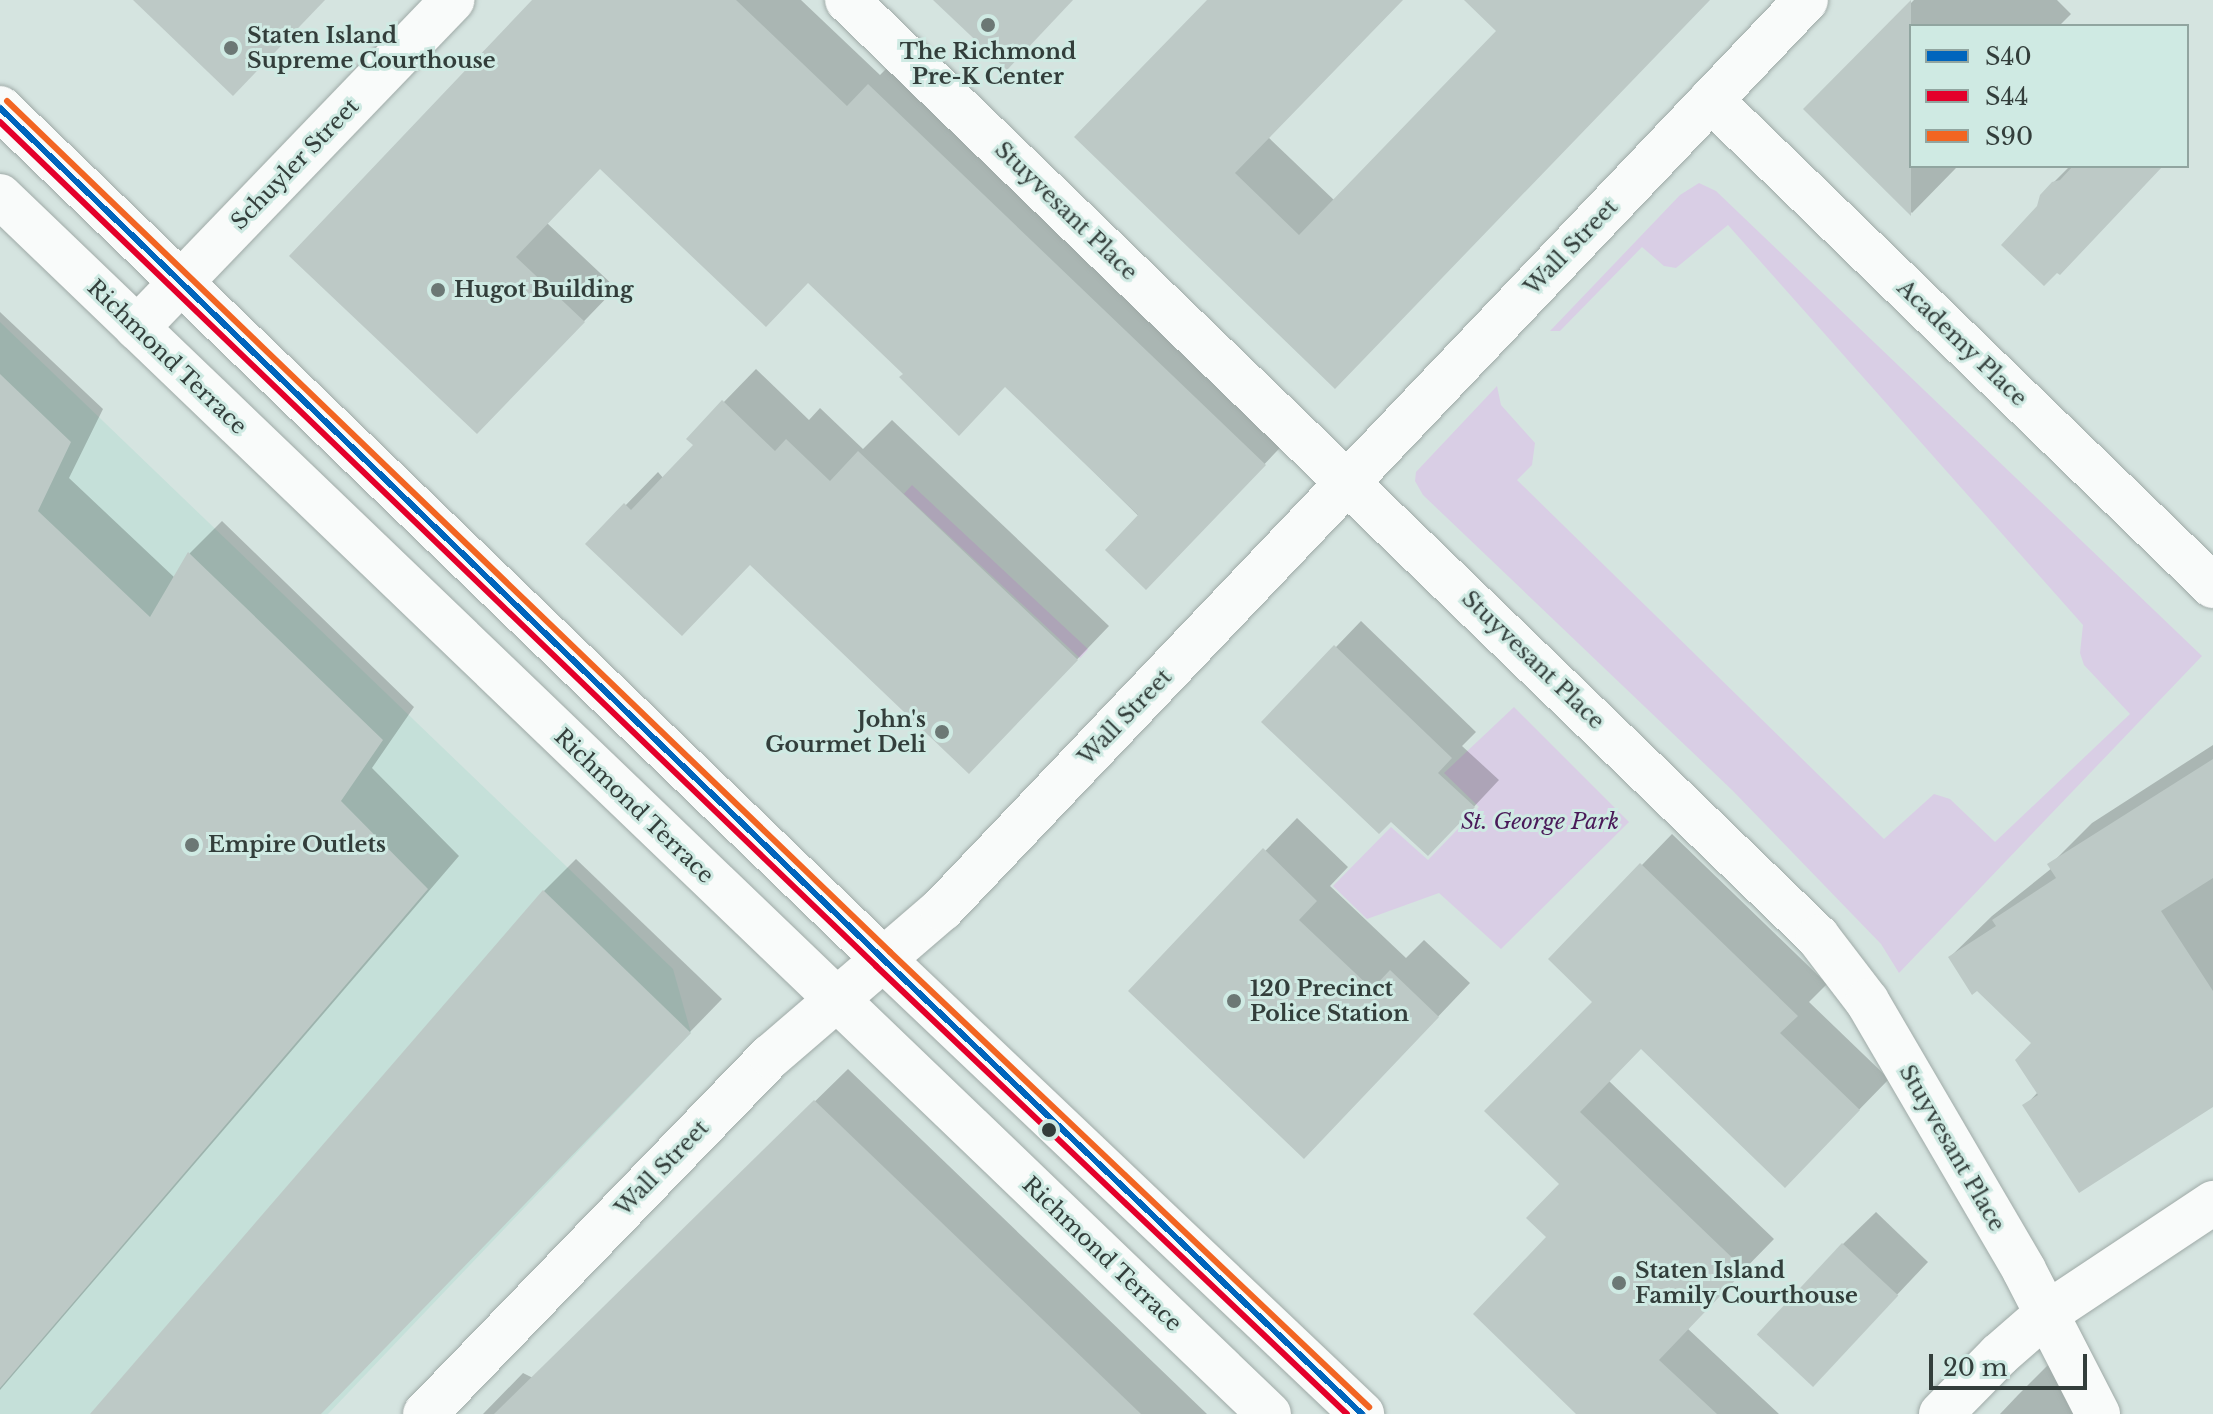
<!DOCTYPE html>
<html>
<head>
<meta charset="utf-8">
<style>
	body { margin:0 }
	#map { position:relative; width:2213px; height:1414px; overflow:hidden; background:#d5e4e0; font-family:"Libre Baskerville",serif }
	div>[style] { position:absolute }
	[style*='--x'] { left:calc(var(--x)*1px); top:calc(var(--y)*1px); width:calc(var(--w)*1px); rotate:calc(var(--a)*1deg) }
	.built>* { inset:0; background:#c5e0d9 }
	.green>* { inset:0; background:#d9cee5; transform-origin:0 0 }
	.shadow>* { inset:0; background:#0003 }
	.building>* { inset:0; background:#bdc9c6; transform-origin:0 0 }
	.roads { filter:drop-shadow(0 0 2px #9faaa7) drop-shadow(0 0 2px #9faaa7) }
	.minor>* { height:44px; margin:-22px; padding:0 22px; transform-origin:22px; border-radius:22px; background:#f9fbfa }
	.secondary>* { height:44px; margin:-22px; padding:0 22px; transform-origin:22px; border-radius:22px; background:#f9fbfa }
	.bus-1>* { height:6px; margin:-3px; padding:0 3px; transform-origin:3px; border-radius:3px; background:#0065bd }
	.bus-2>* { height:6px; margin:-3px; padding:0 3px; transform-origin:3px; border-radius:3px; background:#e4002b }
	.bus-3>* { height:6px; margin:-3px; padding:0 3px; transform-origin:3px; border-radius:3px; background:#f26522 }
	.dots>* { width:22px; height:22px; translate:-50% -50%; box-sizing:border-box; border:4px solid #cfeae3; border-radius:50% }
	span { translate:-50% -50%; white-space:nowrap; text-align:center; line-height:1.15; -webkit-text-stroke:6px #cfeae3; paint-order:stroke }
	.poi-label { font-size:22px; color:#333e3b; font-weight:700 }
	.left { translate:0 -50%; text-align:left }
	.right { translate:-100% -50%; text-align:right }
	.street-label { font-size:22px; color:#333e3b }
	.park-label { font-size:22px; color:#4a1a59; font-style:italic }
	.legend { position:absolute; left:1909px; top:24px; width:280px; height:144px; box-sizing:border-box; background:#cfeae3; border:2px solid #91a5a0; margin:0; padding:10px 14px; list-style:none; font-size:24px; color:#333e3b }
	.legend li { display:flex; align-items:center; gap:16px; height:40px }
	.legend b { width:40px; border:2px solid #91a5a0 }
	.scale { position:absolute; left:1929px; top:1354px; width:158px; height:36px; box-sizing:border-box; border:4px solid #333e3b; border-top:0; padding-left:10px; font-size:24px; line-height:28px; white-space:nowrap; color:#333e3b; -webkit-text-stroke:6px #cfeae3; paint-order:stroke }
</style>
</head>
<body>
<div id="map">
	<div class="built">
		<div style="clip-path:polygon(0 322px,673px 969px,691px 1033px,328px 1414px,0 1414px)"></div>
	</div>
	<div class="green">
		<div style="clip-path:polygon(1699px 183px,1716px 191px,2202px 656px,1899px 973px,1881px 944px,1732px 790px,1423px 495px,1415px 481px,1416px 472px,1497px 386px,1501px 405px,1535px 443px,1532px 465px,1517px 480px,1884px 839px,1934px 794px,1950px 799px,1995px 842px,2130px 714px,2084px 665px,2080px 653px,2083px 625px,1728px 225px,1676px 268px,1664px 266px,1642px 247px,1560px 331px,1550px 331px,1680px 195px)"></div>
		<div style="left:912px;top:485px;width:241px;height:12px;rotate:43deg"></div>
		<div style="clip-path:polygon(1514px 707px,1629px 822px,1501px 949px,1439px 893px,1367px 919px,1333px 886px,1391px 827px,1428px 860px,1479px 807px,1444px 773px)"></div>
	</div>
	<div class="shadow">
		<div style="clip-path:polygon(535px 0,801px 0,880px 75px,902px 53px,1296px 431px,1178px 555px,1006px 385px,906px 374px,809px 281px,601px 167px,547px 223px,616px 288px,477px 432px)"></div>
		<div style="clip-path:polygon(1210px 0,1402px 0,1268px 137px,1335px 201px,1499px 31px,1467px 0,1708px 0,1369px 352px,1077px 137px)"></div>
		<div style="clip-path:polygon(1914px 0,2057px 0,2071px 14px,2059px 26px,1911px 26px,1911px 166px,1956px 168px,1912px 213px,1806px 109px)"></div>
		<div style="clip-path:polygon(2070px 166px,2162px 166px,2039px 207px,2053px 183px)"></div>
		<div style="clip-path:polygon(0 312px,103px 409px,69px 478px,175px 578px,190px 553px,222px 521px,414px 707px,372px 768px,459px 856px,0 1390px)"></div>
		<div style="clip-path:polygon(756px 369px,809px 420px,820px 408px,863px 449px,892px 420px,1109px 626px,1001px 739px,751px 563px,588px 544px,658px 472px,664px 479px,696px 445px,689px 438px)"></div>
		<div style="clip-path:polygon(1361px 621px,1476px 732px,1462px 746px,1499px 780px,1454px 828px,1264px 722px)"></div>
		<div style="clip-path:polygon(2213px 745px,2213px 1105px,2025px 1106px,2038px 1092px,2034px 1043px,1950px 957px,1992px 916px,2052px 868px,2050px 865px,2092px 823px)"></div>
		<div style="clip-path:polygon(1297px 818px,1348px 867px,1330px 886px,1406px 958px,1424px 940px,1470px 983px,1336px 1124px,1131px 990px)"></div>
		<div style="clip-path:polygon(1672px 834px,1827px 984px,1809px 1002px,1889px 1079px,1815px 1155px,1642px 1047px,1609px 1081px,1774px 1239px,1687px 1328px,1779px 1414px,1579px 1414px,1549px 1237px,1595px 1002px,1551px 959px)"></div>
		<div style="clip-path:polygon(576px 859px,722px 999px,319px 1414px,92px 1414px,544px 891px)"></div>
		<div style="clip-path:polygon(848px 1069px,1207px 1414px,483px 1414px,523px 1373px,533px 1378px)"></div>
		<div style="clip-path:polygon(1876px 1212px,1928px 1262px,1843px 1352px,1843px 1244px)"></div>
		<div style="clip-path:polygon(2049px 1364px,2074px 1414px,2000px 1414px,2018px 1395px)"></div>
	</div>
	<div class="building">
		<div style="clip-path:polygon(133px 0,325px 0,233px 96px)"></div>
		<div style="clip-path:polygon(532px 0,736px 0,847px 106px,868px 84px,1266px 465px,1146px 590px,1105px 550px,1138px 515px,1005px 387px,959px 436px,899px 377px,903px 374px,808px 283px,766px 327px,600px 169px,516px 257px,585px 322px,477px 434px,289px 256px)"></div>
		<div style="clip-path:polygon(933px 0,1073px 0,1007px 70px)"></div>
		<div style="clip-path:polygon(1207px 0,1403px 0,1235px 173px,1299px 235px,1496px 31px,1464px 0,1710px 0,1335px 389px,1074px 137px)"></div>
		<div style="clip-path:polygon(1911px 0,1911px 216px,1803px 109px)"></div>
		<div style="clip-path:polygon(2073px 166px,2163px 166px,2060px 275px,2057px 273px,2044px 286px,2001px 245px,2037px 206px,2040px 195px,2052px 182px,2060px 180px)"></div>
		<div style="clip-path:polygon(0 374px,71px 442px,38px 511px,150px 617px,188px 552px,383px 740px,341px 801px,428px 889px,0 1388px)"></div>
		<div style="clip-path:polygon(722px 400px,775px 451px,786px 439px,830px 481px,858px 451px,1078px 660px,969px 774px,750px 565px,682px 636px,585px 544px,624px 503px,631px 510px,693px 445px,686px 439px)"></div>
		<div style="clip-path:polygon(1334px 645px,1452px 758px,1438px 773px,1475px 807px,1428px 856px,1391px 822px,1379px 834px,1261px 722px)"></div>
		<div style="clip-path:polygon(2213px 759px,2213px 878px,2161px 911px,2213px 991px,2213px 1107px,2079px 1193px,2022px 1105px,2038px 1095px,2015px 1060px,2031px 1043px,1977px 991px,1972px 995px,1948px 957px,1996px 926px,1992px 920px,2056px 878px,2047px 864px)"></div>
		<div style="clip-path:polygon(1263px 848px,1317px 901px,1299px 920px,1372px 989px,1390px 970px,1439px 1017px,1304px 1159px,1128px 991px)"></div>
		<div style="clip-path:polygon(1640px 863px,1798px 1016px,1780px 1033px,1860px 1110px,1785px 1188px,1641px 1049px,1580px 1112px,1745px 1270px,1659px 1360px,1717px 1414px,1576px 1414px,1473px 1314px,1546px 1237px,1526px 1218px,1559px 1184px,1484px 1111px,1592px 1002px,1548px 959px)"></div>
		<div style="clip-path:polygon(543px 890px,691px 1033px,321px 1414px,90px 1414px)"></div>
		<div style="clip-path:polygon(814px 1100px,1141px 1414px,494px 1414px)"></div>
		<div style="left:1842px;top:1243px;width:77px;height:125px;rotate:43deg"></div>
	</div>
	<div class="roads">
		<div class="minor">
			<div style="--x:847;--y:0;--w:1349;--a:43.98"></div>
			<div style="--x:1818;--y:937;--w:81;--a:52.6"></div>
			<div style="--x:1867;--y:1001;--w:311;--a:59.7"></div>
			<div style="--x:2024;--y:1270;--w:162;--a:62.8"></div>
			<div style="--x:1711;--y:100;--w:699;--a:44.07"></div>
			<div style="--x:137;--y:328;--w:455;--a:-46.1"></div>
			<div style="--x:425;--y:1414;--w:498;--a:-46"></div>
			<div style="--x:771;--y:1056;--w:225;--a:-40.7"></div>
			<div style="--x:942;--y:909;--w:1254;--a:-46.45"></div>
			<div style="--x:1941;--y:1414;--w:83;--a:-45.5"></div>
			<div style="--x:1999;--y:1355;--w:62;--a:-41.1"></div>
			<div style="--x:2046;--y:1314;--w:201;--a:-33.6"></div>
		</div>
		<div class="secondary">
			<div style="--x:0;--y:108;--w:1226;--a:43.94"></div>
			<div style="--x:883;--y:959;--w:661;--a:43.53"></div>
			<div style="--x:0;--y:196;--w:1759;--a:43.83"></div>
		</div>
	</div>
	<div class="bus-1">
		<div style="--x:0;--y:108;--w:1226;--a:43.94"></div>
		<div style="--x:883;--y:959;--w:661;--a:43.53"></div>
	</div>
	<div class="bus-2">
		<div style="--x:0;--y:122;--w:1216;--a:43.93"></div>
		<div style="--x:876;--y:966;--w:650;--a:43.57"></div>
	</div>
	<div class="bus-3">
		<div style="--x:7;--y:101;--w:1226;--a:43.94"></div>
		<div style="--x:890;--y:952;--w:661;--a:43.53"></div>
	</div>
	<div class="dots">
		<div style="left:988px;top:25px;background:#6c7875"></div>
		<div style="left:231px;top:48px;background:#6c7875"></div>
		<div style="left:438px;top:290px;background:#6c7875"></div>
		<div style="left:942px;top:732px;background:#6c7875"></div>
		<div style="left:192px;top:845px;background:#6c7875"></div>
		<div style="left:1234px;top:1001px;background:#6c7875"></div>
		<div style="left:1049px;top:1130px;background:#333e3b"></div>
		<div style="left:1619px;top:1283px;background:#6c7875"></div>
	</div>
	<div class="poi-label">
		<span class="left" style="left:247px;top:48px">Staten Island<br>Supreme Courthouse</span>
		<span style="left:988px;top:64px">The Richmond<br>Pre-K Center</span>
		<span class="left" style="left:454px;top:290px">Hugot Building</span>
		<span class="right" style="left:926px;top:732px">John's<br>Gourmet Deli</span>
		<span class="left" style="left:208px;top:845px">Empire Outlets</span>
		<span class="left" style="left:1250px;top:1001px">120 Precinct<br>Police Station</span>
		<span class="left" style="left:1635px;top:1283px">Staten Island<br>Family Courthouse</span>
	</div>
	<div class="street-label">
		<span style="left:295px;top:164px;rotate:-46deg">Schuyler Street</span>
		<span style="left:1066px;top:211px;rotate:44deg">Stuyvesant Place</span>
		<span style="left:1571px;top:247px;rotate:-46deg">Wall Street</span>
		<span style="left:1962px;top:343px;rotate:44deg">Academy Place</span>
		<span style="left:167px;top:357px;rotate:44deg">Richmond Terrace</span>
		<span style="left:1533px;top:660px;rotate:44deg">Stuyvesant Place</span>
		<span style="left:1125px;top:717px;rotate:-46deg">Wall Street</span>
		<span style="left:634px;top:806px;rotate:44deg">Richmond Terrace</span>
		<span style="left:1952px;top:1148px;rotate:60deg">Stuyvesant Place</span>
		<span style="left:662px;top:1168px;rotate:-46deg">Wall Street</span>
		<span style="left:1102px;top:1254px;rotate:44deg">Richmond Terrace</span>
	</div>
	<div class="park-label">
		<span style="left:1540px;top:822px">St. George Park</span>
	</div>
	<ul class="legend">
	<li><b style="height:10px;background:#0065bd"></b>S40</li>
	<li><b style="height:10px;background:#e4002b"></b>S44</li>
	<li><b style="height:10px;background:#f26522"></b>S90</li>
	</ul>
	<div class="scale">20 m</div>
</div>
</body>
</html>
